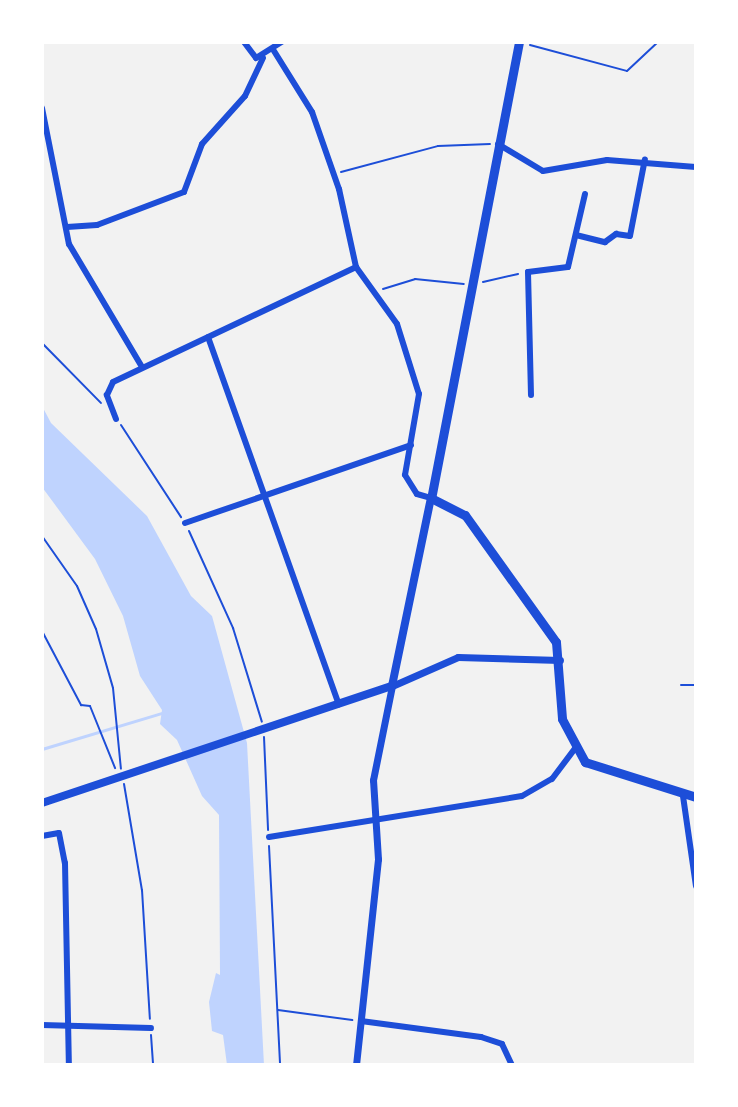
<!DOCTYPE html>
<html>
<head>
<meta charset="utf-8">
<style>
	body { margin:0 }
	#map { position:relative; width:738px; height:1107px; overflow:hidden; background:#f2f2f2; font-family:Signika,sans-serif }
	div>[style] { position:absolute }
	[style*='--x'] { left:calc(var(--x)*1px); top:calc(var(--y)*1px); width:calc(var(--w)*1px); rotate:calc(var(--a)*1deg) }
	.water>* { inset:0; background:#bfd3fe }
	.stream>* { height:2.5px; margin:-1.25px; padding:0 1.25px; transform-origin:1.25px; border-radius:1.25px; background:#bfd3fe }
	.path>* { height:2px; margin:-1px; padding:0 1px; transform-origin:1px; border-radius:1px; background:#1d4ed8 }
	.minor>* { height:6px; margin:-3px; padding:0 3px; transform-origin:3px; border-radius:3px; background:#1d4ed8 }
	.tertiary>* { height:7px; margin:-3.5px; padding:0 3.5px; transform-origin:3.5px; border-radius:3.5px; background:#1d4ed8 }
	.secondary>* { height:8px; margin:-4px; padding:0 4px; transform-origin:4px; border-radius:4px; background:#1d4ed8 }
	.primary>* { height:9px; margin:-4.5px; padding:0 4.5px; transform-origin:4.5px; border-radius:4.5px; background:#1d4ed8 }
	span { translate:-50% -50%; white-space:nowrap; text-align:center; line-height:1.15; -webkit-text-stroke:5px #fff; paint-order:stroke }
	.frame { position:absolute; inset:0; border:44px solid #fff; pointer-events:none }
</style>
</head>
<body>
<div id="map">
	<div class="water">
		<div style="clip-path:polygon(42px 406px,51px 423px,147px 516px,191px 596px,212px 616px,247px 743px,264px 1065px,227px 1065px,223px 1035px,212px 1031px,209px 1002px,216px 973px,220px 975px,219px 815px,202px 796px,177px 740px,160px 724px,162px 710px,140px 676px,123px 616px,95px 559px,42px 487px)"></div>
	</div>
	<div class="stream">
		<div style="--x:42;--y:749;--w:125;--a:-16.7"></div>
	</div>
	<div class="path">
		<div style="--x:530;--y:45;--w:100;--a:15"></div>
		<div style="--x:627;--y:71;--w:42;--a:-43.1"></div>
		<div style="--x:341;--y:172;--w:100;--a:-15"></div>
		<div style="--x:438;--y:146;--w:52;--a:-2.2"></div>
		<div style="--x:483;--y:282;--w:36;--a:-13"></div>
		<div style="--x:383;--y:289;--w:34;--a:-17"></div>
		<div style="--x:415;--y:279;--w:49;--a:5.8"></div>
		<div style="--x:42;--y:343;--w:84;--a:45.5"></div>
		<div style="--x:121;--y:425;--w:110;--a:56.9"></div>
		<div style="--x:189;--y:531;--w:107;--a:65.6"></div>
		<div style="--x:233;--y:628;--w:98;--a:72.9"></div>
		<div style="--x:42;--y:536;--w:61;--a:55"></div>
		<div style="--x:77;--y:586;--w:47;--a:66.2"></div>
		<div style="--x:96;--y:629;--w:61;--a:73.9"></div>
		<div style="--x:113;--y:688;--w:81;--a:84.4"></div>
		<div style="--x:42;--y:631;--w:84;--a:62.2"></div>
		<div style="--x:81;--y:705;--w:9;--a:6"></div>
		<div style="--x:90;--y:706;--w:67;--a:68"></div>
		<div style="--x:681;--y:685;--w:15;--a:0"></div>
		<div style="--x:264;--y:737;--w:93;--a:87.5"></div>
		<div style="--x:124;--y:784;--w:108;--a:80.4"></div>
		<div style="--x:142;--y:890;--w:129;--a:86.5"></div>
		<div style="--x:269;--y:846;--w:219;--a:87.1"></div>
		<div style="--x:278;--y:1010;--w:75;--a:7.7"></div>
		<div style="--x:151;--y:1035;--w:30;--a:86"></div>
	</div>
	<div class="minor">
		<div style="--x:244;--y:42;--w:20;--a:53"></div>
		<div style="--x:256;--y:58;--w:31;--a:-32"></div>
		<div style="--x:274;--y:51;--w:72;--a:58.1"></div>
		<div style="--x:312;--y:112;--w:82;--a:70.7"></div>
		<div style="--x:339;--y:189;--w:80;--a:77.7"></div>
		<div style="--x:356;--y:267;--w:70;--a:54.3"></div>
		<div style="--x:397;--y:324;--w:73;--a:72.6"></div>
		<div style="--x:419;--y:394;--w:82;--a:99.8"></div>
		<div style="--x:405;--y:475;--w:22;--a:58"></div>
		<div style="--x:417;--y:494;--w:15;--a:16"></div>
		<div style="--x:42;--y:108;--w:139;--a:78.8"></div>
		<div style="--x:69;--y:244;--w:143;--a:59.3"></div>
		<div style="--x:498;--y:144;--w:52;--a:31"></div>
		<div style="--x:543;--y:171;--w:65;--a:-9.8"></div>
		<div style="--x:607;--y:160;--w:89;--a:4.5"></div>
		<div style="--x:67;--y:227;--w:30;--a:-4"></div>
		<div style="--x:97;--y:225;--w:93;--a:-20.8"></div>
		<div style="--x:184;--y:192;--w:51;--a:-69.4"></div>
		<div style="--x:202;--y:144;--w:64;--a:-48.1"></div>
		<div style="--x:245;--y:96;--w:42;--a:-64.7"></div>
		<div style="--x:576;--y:235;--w:30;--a:14"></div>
		<div style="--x:605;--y:242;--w:14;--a:-36"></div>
		<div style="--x:616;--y:234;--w:14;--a:8"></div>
		<div style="--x:630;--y:236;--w:78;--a:-79"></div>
		<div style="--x:208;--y:337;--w:390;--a:70.4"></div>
		<div style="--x:531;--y:395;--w:123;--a:-91.4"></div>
		<div style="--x:528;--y:272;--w:40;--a:-7.1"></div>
		<div style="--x:568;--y:267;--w:75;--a:-76.9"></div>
		<div style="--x:116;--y:419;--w:26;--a:-111"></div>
		<div style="--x:107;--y:395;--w:14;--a:-65"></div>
		<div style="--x:113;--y:382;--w:269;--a:-25.3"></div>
		<div style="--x:185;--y:523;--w:239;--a:-19"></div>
		<div style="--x:683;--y:796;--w:91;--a:81.8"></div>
		<div style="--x:42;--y:836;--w:17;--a:-10"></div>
		<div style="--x:59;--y:833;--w:31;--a:79"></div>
		<div style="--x:65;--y:863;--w:202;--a:88.9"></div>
		<div style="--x:269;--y:837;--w:256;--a:-9.2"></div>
		<div style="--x:522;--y:796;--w:34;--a:-30"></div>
		<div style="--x:552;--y:779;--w:38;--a:-53"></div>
		<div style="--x:361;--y:1021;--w:121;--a:7.6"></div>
		<div style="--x:481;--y:1037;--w:22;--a:18"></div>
		<div style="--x:502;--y:1044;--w:23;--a:65"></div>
		<div style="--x:42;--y:1025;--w:109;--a:1.6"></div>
	</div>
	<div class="tertiary">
		<div style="--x:356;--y:1065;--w:207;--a:-83.9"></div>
		<div style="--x:378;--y:859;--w:79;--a:-93.6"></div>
		<div style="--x:373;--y:780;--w:96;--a:-78.6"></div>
		<div style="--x:392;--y:686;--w:72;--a:-23.7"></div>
		<div style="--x:458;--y:657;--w:102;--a:1.7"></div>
	</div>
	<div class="secondary">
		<div style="--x:42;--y:803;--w:369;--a:-18.5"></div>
		<div style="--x:392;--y:686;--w:192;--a:-78.3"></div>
	</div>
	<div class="primary">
		<div style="--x:519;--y:42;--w:464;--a:100.9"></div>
		<div style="--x:431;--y:498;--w:38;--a:27"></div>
		<div style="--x:465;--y:515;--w:156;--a:54.4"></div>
		<div style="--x:556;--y:642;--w:77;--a:85.5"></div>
		<div style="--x:562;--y:719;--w:49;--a:61.9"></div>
		<div style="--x:585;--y:762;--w:116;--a:17.5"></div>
	</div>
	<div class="frame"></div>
</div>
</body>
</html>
